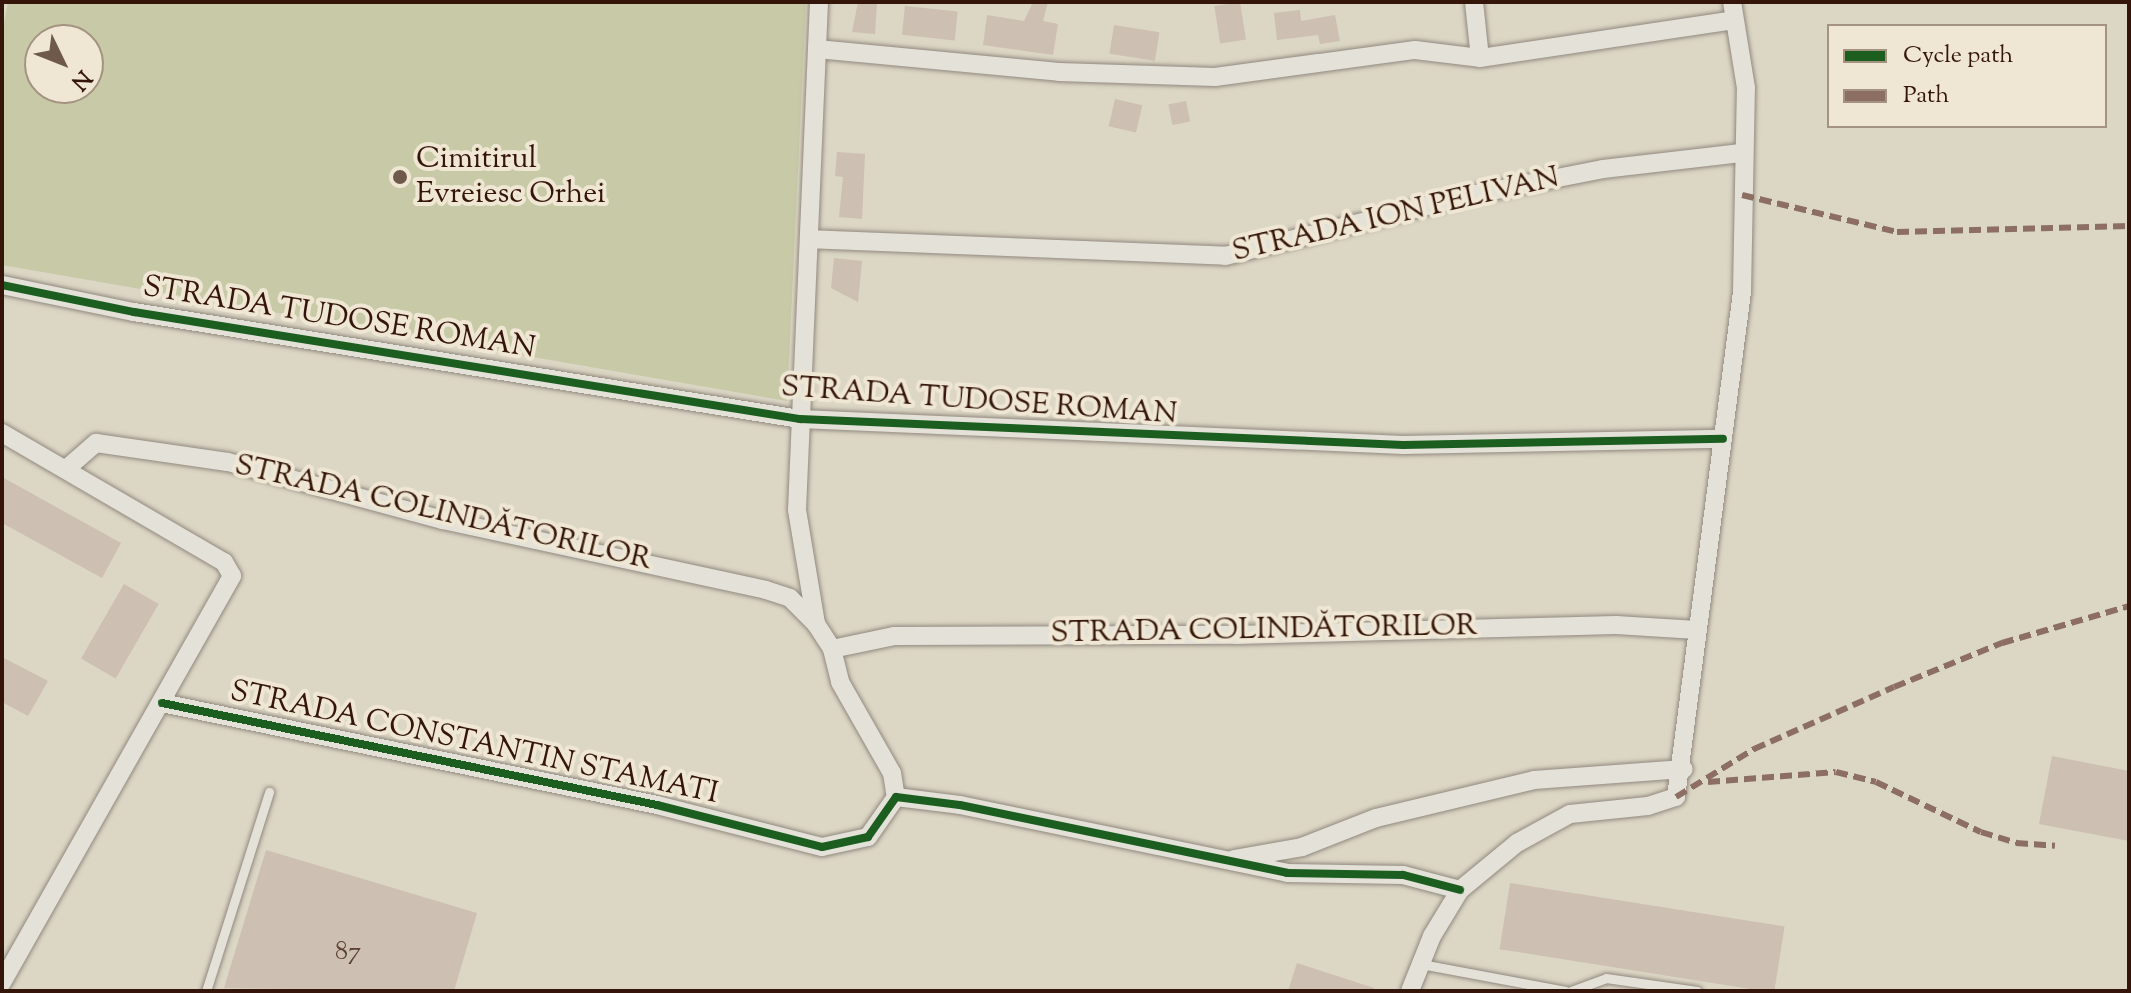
<!DOCTYPE html>
<html>
<head>
<meta charset="utf-8">
<style>
	body { margin:0 }
	#map { position:relative; width:2131px; height:993px; overflow:hidden; background:#dcd6c5; font-family:"Sorts Mill Goudy",serif }
	div>[style] { position:absolute }
	[style*='--x'] { left:calc(var(--x)*1px); top:calc(var(--y)*1px); width:calc(var(--w)*1px); rotate:calc(var(--a)*1deg) }
	.green>* { inset:0; background:#c7c9a7 }
	.building>* { inset:0; background:#cdbfb2; transform-origin:0 0 }
	.roads { filter:drop-shadow(0 0 2px #91897e) drop-shadow(0 0 2px #91897e) }
	.service>* { height:9px; margin:-4.5px; padding:0 4.5px; transform-origin:4.5px; border-radius:4.5px; background:#e4e1d9 }
	.minor>* { height:18px; margin:-9px; padding:0 9px; transform-origin:9px; border-radius:9px; background:#e4e1d9 }
	.quiet>* { height:6px; margin-top:-3px; transform-origin:0; background:repeating-linear-gradient(90deg,#8d6e63 0 12px,transparent 0 18px) }
	.cycleway>* { height:8px; margin:-4px; padding:0 4px; transform-origin:4px; border-radius:4px; background:#1b5e20 }
	.dots>* { width:22px; height:22px; translate:-50% -50%; box-sizing:border-box; border:4px solid #efe7d3; border-radius:50% }
	span { translate:-50% -50%; white-space:nowrap; text-align:center; line-height:1.15; -webkit-text-stroke:8px #efe7d3; paint-order:stroke }
	.number-label { font-size:26px; color:#5c4034 }
	.number-label span { -webkit-text-stroke-width:0 }
	.poi-label { font-size:30px; color:#351509 }
	.left { translate:0 -50%; text-align:left }
	.street-label { font-size:30px; color:#351509 }
	.frame { position:absolute; inset:0; border:4px solid #351509; pointer-events:none }
	.legend { position:absolute; left:1827px; top:24px; width:280px; height:104px; box-sizing:border-box; background:#efe7d3; border:2px solid #a59382; margin:0; padding:10px 14px; list-style:none; font-size:24px; color:#351509 }
	.legend li { display:flex; align-items:center; gap:16px; height:40px }
	.legend b { width:40px; border:2px solid #a59382 }
	.north { position:absolute; left:24px; top:24px; width:80px; height:80px; box-sizing:border-box; background:#efe7d3; border:2px solid #a59382; border-radius:50%; rotate:133deg; font-size:22px; font-weight:700; line-height:32px; text-align:center; color:#351509 }
	.north::after { content:''; display:block; margin:auto; width:28px; height:36px; background:#6f594b; clip-path:polygon(50% 0,100% 100%,50% 72%,0 100%) }
</style>
</head>
<body>
<div id="map">
	<div class="green">
		<div style="clip-path:polygon(evenodd,8px 2px,806px 2px,787px 401px,2px 265px,2px 35px,8px 2px,40px 40px,88px 40px,88px 88px,40px 88px,40px 40px)"></div>
	</div>
	<div class="building">
		<div style="clip-path:polygon(858px 2px,877px 2px,875px 34px,852px 32px)"></div>
		<div style="clip-path:polygon(1033px 2px,1048px 2px,1043px 21px,1058px 24px,1053px 55px,983px 45px,987px 15px,1024px 21px)"></div>
		<div style="left:1240px;top:2px;width:38px;height:26px;rotate:81deg"></div>
		<div style="left:905px;top:6px;width:53px;height:29px;rotate:6deg"></div>
		<div style="clip-path:polygon(1300px 10px,1301px 21px,1335px 15px,1340px 41px,1320px 44px,1318px 35px,1277px 40px,1274px 13px)"></div>
		<div style="left:1114px;top:25px;width:46px;height:29px;rotate:9deg"></div>
		<div style="left:1115px;top:99px;width:28px;height:28px;rotate:13deg"></div>
		<div style="left:1186px;top:101px;width:21px;height:18px;rotate:79deg"></div>
		<div style="clip-path:polygon(837px 152px,865px 154px,862px 219px,839px 217px,843px 177px,835px 176px)"></div>
		<div style="clip-path:polygon(834px 258px,862px 261px,858px 302px,831px 288px)"></div>
		<div style="clip-path:polygon(2px 477px,121px 543px,102px 578px,2px 523px)"></div>
		<div style="left:124px;top:584px;width:40px;height:86px;rotate:30deg"></div>
		<div style="clip-path:polygon(2px 657px,48px 681px,28px 716px,2px 702px)"></div>
		<div style="clip-path:polygon(2052px 756px,2129px 771px,2129px 841px,2039px 824px)"></div>
		<div style="clip-path:polygon(266px 850px,477px 913px,454px 991px,224px 988px)"></div>
		<div style="left:1510px;top:883px;width:278px;height:67px;rotate:9deg"></div>
		<div style="clip-path:polygon(1297px 963px,1374px 988px,1373px 991px,1288px 991px)"></div>
	</div>
	<div class="roads">
		<div class="service">
			<div style="--x:1421;--y:964;--w:147;--a:10.6"></div>
			<div style="--x:206;--y:991;--w:209;--a:-72.4"></div>
			<div style="--x:1571;--y:991;--w:37;--a:-20"></div>
			<div style="--x:1606;--y:978;--w:92;--a:8.1"></div>
		</div>
		<div class="minor">
			<div style="--x:819;--y:2;--w:508;--a:92.48"></div>
			<div style="--x:797;--y:510;--w:116;--a:80.5"></div>
			<div style="--x:816;--y:624;--w:30;--a:57"></div>
			<div style="--x:832;--y:649;--w:34;--a:76"></div>
			<div style="--x:840;--y:682;--w:105;--a:60.3"></div>
			<div style="--x:892;--y:773;--w:24;--a:81"></div>
			<div style="--x:1474;--y:2;--w:56;--a:83.9"></div>
			<div style="--x:817;--y:49;--w:243;--a:5.4"></div>
			<div style="--x:1059;--y:72;--w:156;--a:1.8"></div>
			<div style="--x:1215;--y:77;--w:202;--a:-7.7"></div>
			<div style="--x:1415;--y:50;--w:65;--a:7"></div>
			<div style="--x:1480;--y:58;--w:256;--a:-8.5"></div>
			<div style="--x:809;--y:239;--w:416;--a:2.3"></div>
			<div style="--x:1225;--y:256;--w:259;--a:-13.9"></div>
			<div style="--x:1476;--y:194;--w:129;--a:-11.1"></div>
			<div style="--x:1603;--y:169;--w:139;--a:-6.6"></div>
			<div style="--x:2;--y:285;--w:135;--a:11.6"></div>
			<div style="--x:134;--y:312;--w:675;--a:9.13"></div>
			<div style="--x:800;--y:419;--w:604;--a:2.47"></div>
			<div style="--x:1403;--y:445;--w:320;--a:-1.1"></div>
			<div style="--x:2;--y:433;--w:257;--a:30.2"></div>
			<div style="--x:224;--y:562;--w:16;--a:60"></div>
			<div style="--x:232;--y:576;--w:467;--a:119.5"></div>
			<div style="--x:66;--y:469;--w:40;--a:-41"></div>
			<div style="--x:96;--y:443;--w:133;--a:8.2"></div>
			<div style="--x:228;--y:462;--w:223;--a:15.1"></div>
			<div style="--x:443;--y:520;--w:330;--a:12.2"></div>
			<div style="--x:766;--y:590;--w:25;--a:18"></div>
			<div style="--x:790;--y:598;--w:37;--a:45"></div>
			<div style="--x:832;--y:649;--w:63;--a:-11.8"></div>
			<div style="--x:894;--y:636;--w:342;--a:-0.2"></div>
			<div style="--x:1236;--y:635;--w:380;--a:-1.5"></div>
			<div style="--x:1616;--y:625;--w:81;--a:3.5"></div>
			<div style="--x:162;--y:703;--w:505;--a:11.64"></div>
			<div style="--x:657;--y:805;--w:170;--a:14.3"></div>
			<div style="--x:822;--y:847;--w:47;--a:-12.3"></div>
			<div style="--x:868;--y:837;--w:49;--a:-55"></div>
			<div style="--x:896;--y:797;--w:64;--a:7.1"></div>
			<div style="--x:960;--y:805;--w:334;--a:11.7"></div>
			<div style="--x:1287;--y:873;--w:116;--a:1"></div>
			<div style="--x:1403;--y:875;--w:59;--a:14.7"></div>
			<div style="--x:1234;--y:859;--w:69;--a:-10"></div>
			<div style="--x:1302;--y:847;--w:79;--a:-21.4"></div>
			<div style="--x:1376;--y:818;--w:163;--a:-13.5"></div>
			<div style="--x:1534;--y:780;--w:150;--a:-4.2"></div>
			<div style="--x:1410;--y:991;--w:59;--a:-68.2"></div>
			<div style="--x:1432;--y:936;--w:54;--a:-58.7"></div>
			<div style="--x:1460;--y:890;--w:74;--a:-39.5"></div>
			<div style="--x:1517;--y:843;--w:60;--a:-28.7"></div>
			<div style="--x:1570;--y:814;--w:78;--a:-5.9"></div>
			<div style="--x:1648;--y:806;--w:29;--a:-18"></div>
			<div style="--x:1676;--y:797;--w:509;--a:-82.55"></div>
			<div style="--x:1742;--y:292;--w:204;--a:-88.9"></div>
			<div style="--x:1746;--y:88;--w:87;--a:-99.2"></div>
		</div>
	</div>
	<div class="quiet">
		<div style="--x:1742;--y:195;--w:159;--a:13.4"></div>
		<div style="--x:1897;--y:232;--w:232;--a:-1.5"></div>
		<div style="--x:1708;--y:782;--w:128;--a:-4.5"></div>
		<div style="--x:1836;--y:772;--w:41;--a:14"></div>
		<div style="--x:1876;--y:782;--w:116;--a:25.5"></div>
		<div style="--x:1981;--y:832;--w:37;--a:17"></div>
		<div style="--x:2016;--y:843;--w:39;--a:4"></div>
		<div style="--x:1676;--y:797;--w:92;--a:-31.6"></div>
		<div style="--x:1754;--y:749;--w:153;--a:-23.9"></div>
		<div style="--x:1894;--y:687;--w:117;--a:-22.2"></div>
		<div style="--x:2002;--y:643;--w:132;--a:-16.2"></div>
	</div>
	<div class="cycleway">
		<div style="--x:2;--y:285;--w:135;--a:11.6"></div>
		<div style="--x:134;--y:312;--w:675;--a:9.13"></div>
		<div style="--x:800;--y:419;--w:604;--a:2.47"></div>
		<div style="--x:1403;--y:445;--w:320;--a:-1.1"></div>
		<div style="--x:162;--y:703;--w:505;--a:11.64"></div>
		<div style="--x:657;--y:805;--w:170;--a:14.3"></div>
		<div style="--x:822;--y:847;--w:47;--a:-12.3"></div>
		<div style="--x:868;--y:837;--w:49;--a:-55"></div>
		<div style="--x:896;--y:797;--w:64;--a:7.1"></div>
		<div style="--x:960;--y:805;--w:334;--a:11.7"></div>
		<div style="--x:1287;--y:873;--w:116;--a:1"></div>
		<div style="--x:1403;--y:875;--w:59;--a:14.7"></div>
	</div>
	<div class="dots">
		<div style="left:400px;top:177px;background:#6f594b"></div>
	</div>
	<div class="number-label">
		<span style="left:348px;top:953px">87</span>
	</div>
	<div class="poi-label">
		<span class="left" style="left:416px;top:177px">Cimitirul<br>Evreiesc Orhei</span>
	</div>
	<div class="street-label">
		<span style="left:1396px;top:216px;rotate:-13deg">STRADA ION PELIVAN</span>
		<span style="left:339px;top:319px;rotate:9deg">STRADA TUDOSE ROMAN</span>
		<span style="left:979px;top:402px;rotate:4deg">STRADA TUDOSE ROMAN</span>
		<span style="left:443px;top:514px;rotate:13deg">STRADA COLINDĂTORILOR</span>
		<span style="left:1264px;top:631px;rotate:-1deg">STRADA COLINDĂTORILOR</span>
		<span style="left:474px;top:744px;rotate:12deg">STRADA CONSTANTIN STAMATI</span>
	</div>
	<div class="frame"></div>
	<ul class="legend">
	<li><b style="height:10px;background:#1b5e20"></b>Cycle path</li>
	<li><b style="height:10px;background:#8d6e63"></b>Path</li>
	</ul>
	<div class="north">N</div>
</div>
</body>
</html>
